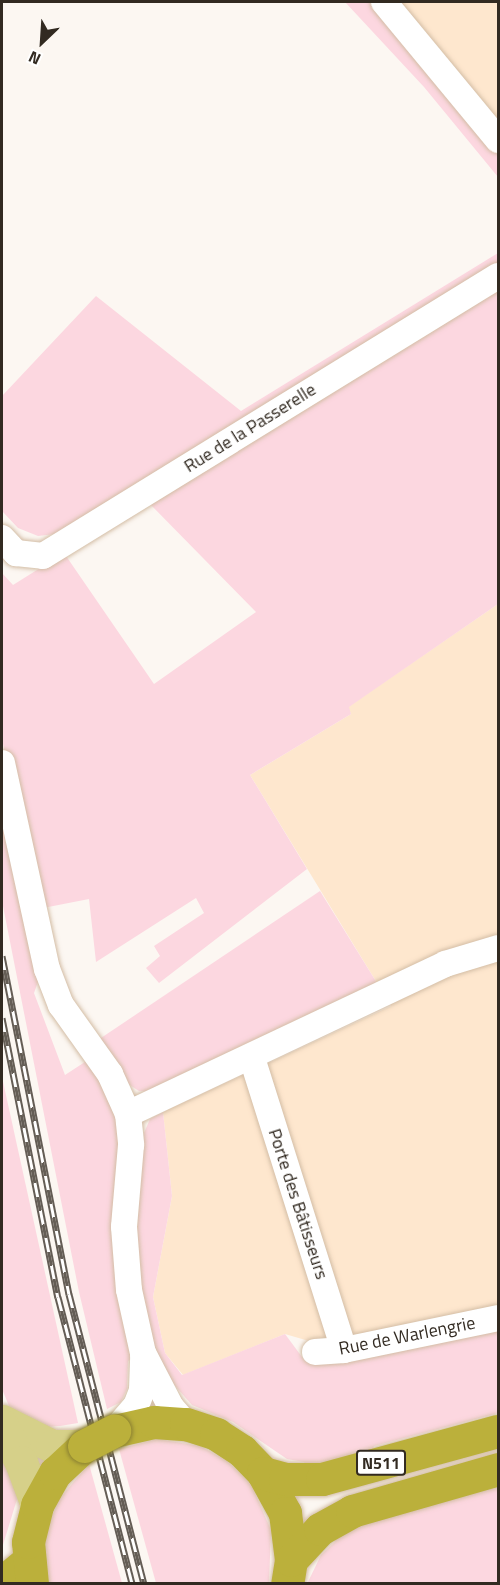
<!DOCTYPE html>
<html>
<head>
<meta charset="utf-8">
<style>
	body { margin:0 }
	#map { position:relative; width:500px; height:1585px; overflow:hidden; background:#fcf7f2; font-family:"Titillium Web",sans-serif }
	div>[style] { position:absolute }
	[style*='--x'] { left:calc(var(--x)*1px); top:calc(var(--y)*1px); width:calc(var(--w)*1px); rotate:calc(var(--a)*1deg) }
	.built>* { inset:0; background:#fee7ce }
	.green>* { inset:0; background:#fcd7e0 }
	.roads { filter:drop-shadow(0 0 2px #d3bda5) drop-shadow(0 0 2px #d3bda5) }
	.minor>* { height:26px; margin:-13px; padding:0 13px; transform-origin:13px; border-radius:13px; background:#fff }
	.major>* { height:33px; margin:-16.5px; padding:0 16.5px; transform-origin:16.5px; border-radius:16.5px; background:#d6d089 }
	.highway>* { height:33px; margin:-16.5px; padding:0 16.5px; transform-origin:16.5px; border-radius:16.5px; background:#bbb03b }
	.rail>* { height:7px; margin-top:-3.5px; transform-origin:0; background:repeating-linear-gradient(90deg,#fff 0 14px,#645d55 0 28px); box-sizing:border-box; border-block:2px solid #645d55 }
	.bridges { filter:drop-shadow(0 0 2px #8b8132) drop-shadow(0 0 2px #8b8132) }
	.highway-bridge>* { height:33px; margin:-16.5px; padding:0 16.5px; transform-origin:16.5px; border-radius:16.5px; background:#bbb03b }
	span { translate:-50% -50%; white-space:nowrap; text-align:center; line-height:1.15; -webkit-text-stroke:5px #fff; paint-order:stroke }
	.shield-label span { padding:2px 4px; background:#fff; border:2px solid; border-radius:4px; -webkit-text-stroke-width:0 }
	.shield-label { font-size:16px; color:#322a21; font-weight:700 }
	.street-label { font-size:18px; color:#322a21 }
	.frame { position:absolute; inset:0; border:3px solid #322a21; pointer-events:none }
	.north { position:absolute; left:12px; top:12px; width:60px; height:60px; -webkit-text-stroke:4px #fff; paint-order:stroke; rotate:205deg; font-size:16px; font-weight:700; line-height:24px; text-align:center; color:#322a21 }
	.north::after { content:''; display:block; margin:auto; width:21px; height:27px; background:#322a21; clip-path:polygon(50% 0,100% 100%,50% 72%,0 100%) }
</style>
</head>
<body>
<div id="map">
	<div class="built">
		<div style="clip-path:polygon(369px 2px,498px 2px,498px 155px)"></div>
		<div style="clip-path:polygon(498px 604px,498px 1312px,326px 1346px,285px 1334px,183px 1375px,165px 1353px,153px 1297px,172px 1196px,163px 1112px,391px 1006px,250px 775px,351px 714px,348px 707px)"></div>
	</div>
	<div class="green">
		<div style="clip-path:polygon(345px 2px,369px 2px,498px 155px,498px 177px,424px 87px)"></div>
		<div style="clip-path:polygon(498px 253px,498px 263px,55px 534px,38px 536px,18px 528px,2px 511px,2px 396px,96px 296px,241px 411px)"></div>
		<div style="clip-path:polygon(498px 289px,498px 604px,349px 707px,351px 714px,250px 775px,307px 869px,159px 983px,146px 968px,160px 956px,154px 946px,204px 913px,196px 898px,96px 962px,89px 899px,38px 909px,2px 739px,2px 573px,13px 585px,64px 553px,154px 684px,256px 612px,149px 503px)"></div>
		<div style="clip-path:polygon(2px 792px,39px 979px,34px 993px,65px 1075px,91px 1058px,118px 1119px,134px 1357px,128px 1361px,127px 1389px,121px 1402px,107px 1409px,79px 1292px,2px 901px)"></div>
		<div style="clip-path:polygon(320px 891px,377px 983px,154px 1092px,139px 1091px,125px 1082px,95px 1042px)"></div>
		<div style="clip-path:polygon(2px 1077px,78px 1423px,60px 1426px,42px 1427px,9px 1406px,2px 1389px)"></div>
		<div style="clip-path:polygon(163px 1112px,172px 1196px,153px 1297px,165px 1353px,182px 1375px,285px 1334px,305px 1361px,498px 1327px,498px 1413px,374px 1446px,370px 1455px,306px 1468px,304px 1462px,287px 1459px,233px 1422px,192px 1405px,169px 1379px,164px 1379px,143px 1313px,136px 1244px,144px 1133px,150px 1119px)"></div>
		<div style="clip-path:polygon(157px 1439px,200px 1446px,227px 1461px,251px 1484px,271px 1530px,269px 1583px,156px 1583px,119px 1449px)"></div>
		<div style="clip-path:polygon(2px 1455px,18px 1496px,2px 1548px)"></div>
		<div style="clip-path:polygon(89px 1464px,122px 1583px,49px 1584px,45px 1539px,50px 1520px,60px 1498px)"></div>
		<div style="clip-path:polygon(498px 1487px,498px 1583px,307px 1584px,321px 1555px,335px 1542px,332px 1537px,337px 1531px)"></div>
	</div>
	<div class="roads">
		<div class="minor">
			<div style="--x:384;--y:2;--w:179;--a:50.4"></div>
			<div style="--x:2;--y:538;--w:21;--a:47"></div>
			<div style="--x:16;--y:553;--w:27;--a:6"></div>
			<div style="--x:43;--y:556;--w:534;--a:-31.61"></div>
			<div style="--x:2;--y:763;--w:211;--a:77.7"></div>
			<div style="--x:47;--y:969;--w:39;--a:69"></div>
			<div style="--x:61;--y:1005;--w:85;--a:54.6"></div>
			<div style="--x:110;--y:1074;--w:44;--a:65.8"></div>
			<div style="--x:128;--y:1114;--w:31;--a:84"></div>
			<div style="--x:131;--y:1145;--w:82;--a:94.9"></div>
			<div style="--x:124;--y:1227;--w:63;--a:85.5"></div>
			<div style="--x:129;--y:1290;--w:65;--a:77.5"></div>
			<div style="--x:143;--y:1353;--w:61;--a:62.6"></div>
			<div style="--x:171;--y:1407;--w:23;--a:49"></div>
			<div style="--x:252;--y:1058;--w:306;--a:72.5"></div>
			<div style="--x:128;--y:1114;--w:351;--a:-25.3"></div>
			<div style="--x:445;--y:964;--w:55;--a:-16.8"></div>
			<div style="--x:315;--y:1352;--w:29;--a:-4"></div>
			<div style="--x:344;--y:1350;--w:157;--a:-11.7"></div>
			<div style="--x:114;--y:1431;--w:33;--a:-49"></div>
			<div style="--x:136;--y:1406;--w:17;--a:-69"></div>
			<div style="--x:142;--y:1390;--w:33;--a:-88"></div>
		</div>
		<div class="major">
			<div style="--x:2;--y:1421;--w:56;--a:26.6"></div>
			<div style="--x:52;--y:1446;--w:32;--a:0"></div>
			<div style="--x:2;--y:1426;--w:41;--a:62.2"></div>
			<div style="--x:21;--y:1462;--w:46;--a:69.6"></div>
		</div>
		<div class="highway">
			<div style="--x:114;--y:1431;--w:41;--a:-12.7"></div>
			<div style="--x:154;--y:1422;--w:32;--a:4"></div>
			<div style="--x:186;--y:1424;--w:32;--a:18"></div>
			<div style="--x:216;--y:1434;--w:31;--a:33"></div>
			<div style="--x:242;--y:1451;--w:30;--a:46"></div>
			<div style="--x:263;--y:1473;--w:46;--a:61.2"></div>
			<div style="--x:285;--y:1513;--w:47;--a:82.7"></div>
			<div style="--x:291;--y:1560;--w:24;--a:99"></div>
			<div style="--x:263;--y:1473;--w:23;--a:15"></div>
			<div style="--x:285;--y:1479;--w:37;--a:0"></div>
			<div style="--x:322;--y:1479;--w:182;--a:-15.3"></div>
			<div style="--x:291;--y:1560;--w:42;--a:-46.9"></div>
			<div style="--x:320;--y:1529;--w:37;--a:-29"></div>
			<div style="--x:352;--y:1511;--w:152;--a:-16"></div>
			<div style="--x:2;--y:1583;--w:34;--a:-40"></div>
			<div style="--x:32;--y:1584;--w:42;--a:-95.4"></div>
			<div style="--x:28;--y:1542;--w:38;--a:-76"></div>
			<div style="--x:37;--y:1505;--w:37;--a:-61"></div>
			<div style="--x:55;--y:1473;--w:40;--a:-43"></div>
		</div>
	</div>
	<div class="rail">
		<div style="--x:2;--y:956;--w:345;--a:78.8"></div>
		<div style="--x:69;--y:1294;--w:300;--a:75.5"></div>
		<div style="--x:2;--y:1018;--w:285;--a:78.7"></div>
		<div style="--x:58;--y:1297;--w:296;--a:75.5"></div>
	</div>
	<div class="bridges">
		<div class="highway-bridge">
			<div style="--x:84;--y:1446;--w:34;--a:-27"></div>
		</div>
	</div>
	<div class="shield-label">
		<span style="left:381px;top:1463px">N511</span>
	</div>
	<div class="street-label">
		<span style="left:250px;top:428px;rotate:-32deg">Rue de la Passerelle</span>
		<span style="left:298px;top:1204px;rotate:72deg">Porte des Bâtisseurs</span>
		<span style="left:407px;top:1336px;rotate:-11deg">Rue de Warlengrie</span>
	</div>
	<div class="frame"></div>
	<div class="north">N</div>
</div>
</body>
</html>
